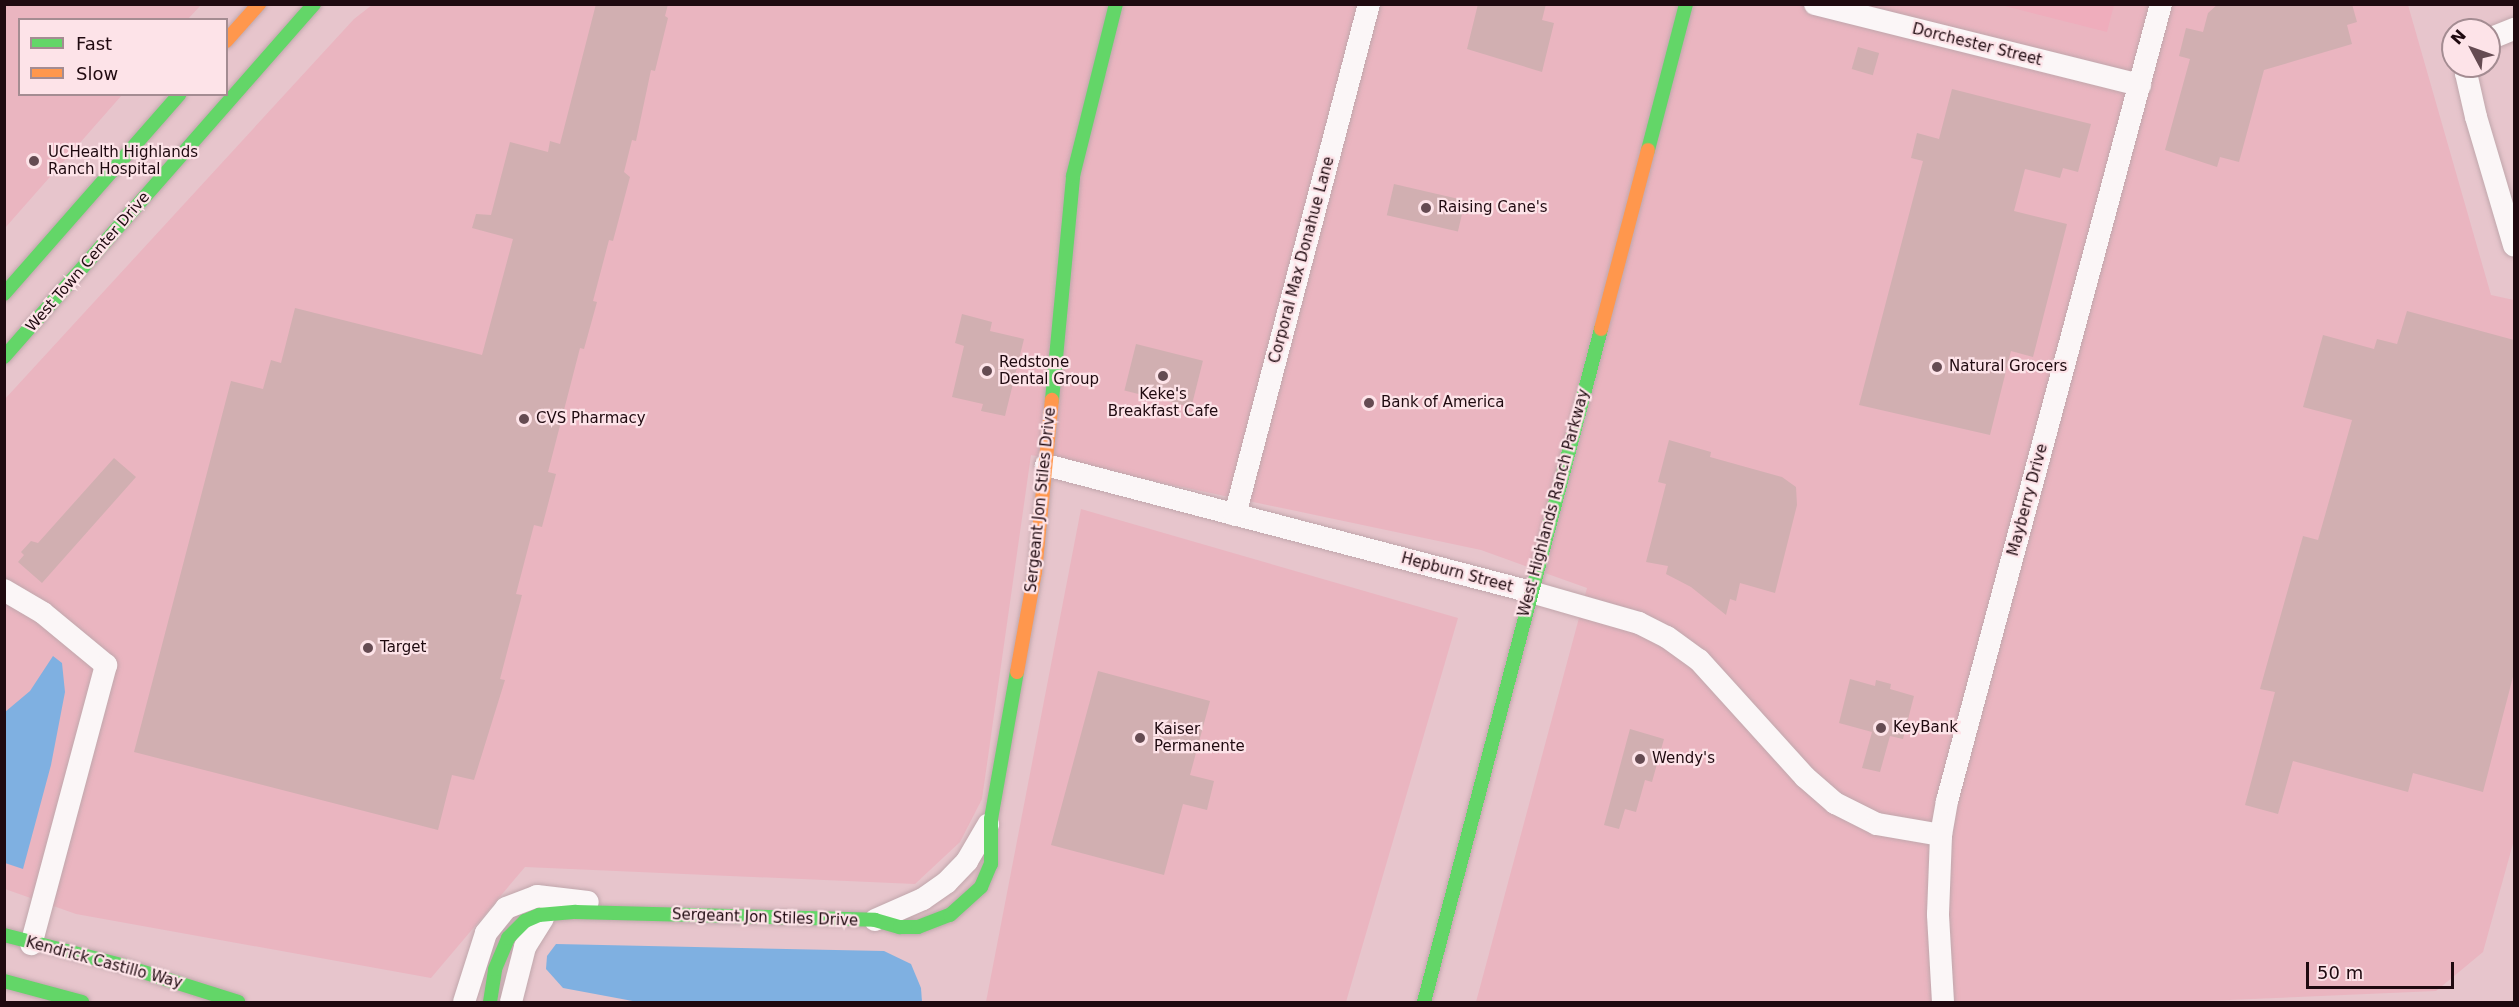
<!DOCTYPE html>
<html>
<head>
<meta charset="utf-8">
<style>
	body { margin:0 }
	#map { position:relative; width:2519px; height:1007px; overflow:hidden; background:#e7c5cc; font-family:"DejaVu Sans",sans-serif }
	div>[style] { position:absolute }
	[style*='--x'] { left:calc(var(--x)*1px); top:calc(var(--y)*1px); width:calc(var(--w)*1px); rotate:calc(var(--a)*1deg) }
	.built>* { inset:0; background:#eab5c0 }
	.green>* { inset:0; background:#efadbc }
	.water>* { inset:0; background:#7fb0e1 }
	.building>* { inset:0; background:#d1afb1; transform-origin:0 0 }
	.roads { filter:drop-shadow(0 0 2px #c0a7ac) drop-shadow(0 0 2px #c0a7ac) }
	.street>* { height:22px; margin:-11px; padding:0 11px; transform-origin:11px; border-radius:11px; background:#fbf6f7 }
	.fast>* { height:14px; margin:-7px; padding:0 7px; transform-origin:7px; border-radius:7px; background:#63d668 }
	.slow>* { height:14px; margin:-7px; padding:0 7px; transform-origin:7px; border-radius:7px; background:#ff974d }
	.dots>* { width:16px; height:16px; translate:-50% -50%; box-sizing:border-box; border:3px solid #fde3e8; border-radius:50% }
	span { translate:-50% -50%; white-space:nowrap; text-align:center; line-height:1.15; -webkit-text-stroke:4.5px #fde3e8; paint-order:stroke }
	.street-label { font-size:15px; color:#1f0a10 }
	.poi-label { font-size:15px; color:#1f0a10 }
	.left { translate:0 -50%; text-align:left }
	.frame { position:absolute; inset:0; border:6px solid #1f0a10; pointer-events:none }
	.legend { position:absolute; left:18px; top:18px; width:210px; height:78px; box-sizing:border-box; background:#fde3e8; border:2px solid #a48c92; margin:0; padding:8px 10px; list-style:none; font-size:18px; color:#1f0a10 }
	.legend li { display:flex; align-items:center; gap:12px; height:30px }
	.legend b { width:30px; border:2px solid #a48c92 }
	.north { position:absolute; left:2441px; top:18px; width:60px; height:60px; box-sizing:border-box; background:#fde3e8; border:2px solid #a48c92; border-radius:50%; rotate:311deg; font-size:16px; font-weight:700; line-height:24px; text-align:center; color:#1f0a10 }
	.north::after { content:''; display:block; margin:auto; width:21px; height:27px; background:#654b52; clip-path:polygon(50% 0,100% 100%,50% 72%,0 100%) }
	.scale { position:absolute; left:2306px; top:962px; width:148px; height:27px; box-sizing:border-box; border:3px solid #1f0a10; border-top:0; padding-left:8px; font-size:18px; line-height:21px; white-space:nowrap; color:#1f0a10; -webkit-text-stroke:4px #fde3e8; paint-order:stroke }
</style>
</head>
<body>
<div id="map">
	<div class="built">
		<div style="clip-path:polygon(5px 4px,201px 5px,188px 19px,20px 20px,20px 94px,122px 95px,5px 228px)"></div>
		<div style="clip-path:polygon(372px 5px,2408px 5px,2491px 295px,2514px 300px,2514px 840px,2483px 952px,2436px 991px,2181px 1002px,1476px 1002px,1587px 588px,1481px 550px,1031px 455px,982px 799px,960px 842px,915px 884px,525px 867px,431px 978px,76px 914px,5px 889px,4px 400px,354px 19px)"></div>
		<div style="clip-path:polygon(1081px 509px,1458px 618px,1346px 1002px,986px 1002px)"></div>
	</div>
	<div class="green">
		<div style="clip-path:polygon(2001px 5px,2114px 5px,2107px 32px)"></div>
	</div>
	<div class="water">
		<div style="clip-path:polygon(53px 656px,62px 663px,65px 692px,51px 765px,23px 869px,5px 863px,5px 712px,30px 691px)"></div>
		<div style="clip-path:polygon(556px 944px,884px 951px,911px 964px,921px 988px,922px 1002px,638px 1002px,563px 988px,546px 969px,547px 956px)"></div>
	</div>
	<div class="building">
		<div style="clip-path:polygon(596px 4px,668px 4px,665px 16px,668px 18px,655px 71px,651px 70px,636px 141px,632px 140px,624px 172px,630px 177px,613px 241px,609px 240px,593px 301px,597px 302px,584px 349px,580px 348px,548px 472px,556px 474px,542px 527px,534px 525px,516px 594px,522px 595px,500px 679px,505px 680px,474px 780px,452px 775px,438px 830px,134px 752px,231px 381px,263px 389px,271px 360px,281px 363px,295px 308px,482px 355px,513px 239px,472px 228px,476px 214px,491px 215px,510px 142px,548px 152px,550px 141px,560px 144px)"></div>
		<div style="clip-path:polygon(1478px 4px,1546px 4px,1542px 20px,1554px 23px,1542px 72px,1467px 49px)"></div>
		<div style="clip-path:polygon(2218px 4px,2352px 4px,2357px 22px,2347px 25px,2352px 44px,2264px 70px,2239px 162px,2220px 157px,2217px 167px,2165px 150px,2190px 59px,2179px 56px,2186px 28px,2203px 32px,2208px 13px)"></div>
		<div style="left:1858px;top:47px;width:22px;height:23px;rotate:16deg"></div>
		<div style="clip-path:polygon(1952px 89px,2091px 124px,2078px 172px,2063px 168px,2060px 178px,2025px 169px,2014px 211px,2067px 224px,2033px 357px,2011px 351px,1990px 435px,1859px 405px,1923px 161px,1911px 158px,1917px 133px,1939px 139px)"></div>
		<div style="left:1394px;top:184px;width:73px;height:32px;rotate:13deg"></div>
		<div style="clip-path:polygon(2407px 311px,2514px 340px,2514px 673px,2483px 792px,2413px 773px,2408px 792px,2293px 761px,2278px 814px,2245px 805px,2275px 692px,2260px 689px,2303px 536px,2318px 540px,2352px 420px,2303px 407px,2323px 335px,2374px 349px,2377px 339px,2397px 344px)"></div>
		<div style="clip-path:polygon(962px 314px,992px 322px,990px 331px,1024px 339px,1005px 416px,981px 411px,983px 404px,952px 397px,964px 346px,955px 343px)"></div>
		<div style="left:1136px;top:344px;width:69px;height:48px;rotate:14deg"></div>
		<div style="clip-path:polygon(1669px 440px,1711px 452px,1710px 457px,1782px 477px,1796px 487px,1797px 505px,1775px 593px,1740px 583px,1736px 601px,1730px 599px,1726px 615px,1691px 587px,1666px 574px,1668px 566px,1646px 562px,1666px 484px,1658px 482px)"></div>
		<div style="clip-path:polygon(114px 458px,136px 477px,42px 583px,18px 562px,24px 555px,21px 552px,31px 541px,38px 543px)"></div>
		<div style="clip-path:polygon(1098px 671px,1210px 701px,1190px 775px,1214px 781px,1207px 810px,1183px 804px,1164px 875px,1051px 845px)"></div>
		<div style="clip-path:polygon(1850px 679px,1875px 686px,1876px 680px,1891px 684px,1890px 689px,1914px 696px,1903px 739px,1890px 736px,1880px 772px,1862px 768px,1872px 732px,1839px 723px)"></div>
		<div style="clip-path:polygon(1630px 729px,1664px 739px,1652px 782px,1645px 780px,1636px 812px,1625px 809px,1619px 829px,1604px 825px)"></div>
	</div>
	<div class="roads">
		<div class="street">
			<div style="--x:1815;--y:4;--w:335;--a:14"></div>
			<div style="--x:2489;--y:39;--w:27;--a:-22"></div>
			<div style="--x:2469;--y:66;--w:8;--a:113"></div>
			<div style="--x:2466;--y:73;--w:45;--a:77.2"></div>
			<div style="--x:2476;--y:117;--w:134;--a:73.5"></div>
			<div style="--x:1046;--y:465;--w:501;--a:14.67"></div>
			<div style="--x:1531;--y:592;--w:112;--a:16"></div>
			<div style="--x:1639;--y:623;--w:31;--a:27"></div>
			<div style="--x:1667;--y:637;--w:39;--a:36"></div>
			<div style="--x:1699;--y:660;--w:158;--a:47.8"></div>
			<div style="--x:1805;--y:777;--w:40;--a:41"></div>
			<div style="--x:1835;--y:803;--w:47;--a:26.6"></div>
			<div style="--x:1877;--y:824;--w:65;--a:9.8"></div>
			<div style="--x:1235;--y:515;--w:528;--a:-75.31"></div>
			<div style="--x:4;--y:590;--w:45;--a:30.5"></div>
			<div style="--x:43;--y:613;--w:82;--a:39.5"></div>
			<div style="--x:106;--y:665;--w:289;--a:105"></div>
			<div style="--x:875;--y:920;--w:52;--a:-23.6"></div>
			<div style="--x:923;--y:899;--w:29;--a:-35"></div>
			<div style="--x:947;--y:882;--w:29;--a:-46"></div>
			<div style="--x:967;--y:861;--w:42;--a:-59.7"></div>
			<div style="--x:464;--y:1002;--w:72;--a:-72.3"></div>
			<div style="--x:486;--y:933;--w:32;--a:-51"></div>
			<div style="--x:506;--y:908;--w:33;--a:-21"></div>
			<div style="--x:537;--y:896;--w:51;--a:6.7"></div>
			<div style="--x:511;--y:1002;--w:57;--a:-75.7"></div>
			<div style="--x:525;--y:947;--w:34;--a:-58"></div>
			<div style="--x:1943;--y:1002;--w:88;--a:-93.3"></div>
			<div style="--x:1938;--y:914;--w:79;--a:-87.8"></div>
			<div style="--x:1941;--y:835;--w:35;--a:-80"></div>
			<div style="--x:1947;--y:801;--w:825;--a:-74.97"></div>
		</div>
		<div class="fast">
			<div style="--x:1648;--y:150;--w:151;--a:-75.4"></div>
			<div style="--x:4;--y:294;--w:266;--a:-48.7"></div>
			<div style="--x:4;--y:357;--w:470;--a:-48.7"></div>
			<div style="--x:1052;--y:400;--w:225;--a:-84.6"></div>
			<div style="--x:1073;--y:176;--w:177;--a:-76"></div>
			<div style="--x:4;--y:935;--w:121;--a:14.4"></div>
			<div style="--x:121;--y:965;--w:123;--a:17.5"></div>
			<div style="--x:4;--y:981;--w:81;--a:15.1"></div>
			<div style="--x:490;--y:1002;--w:33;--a:-81"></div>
			<div style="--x:495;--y:969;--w:34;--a:-67"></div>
			<div style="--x:508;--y:938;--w:24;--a:-45"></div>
			<div style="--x:525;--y:921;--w:15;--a:-23"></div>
			<div style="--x:539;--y:915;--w:37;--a:-5"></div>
			<div style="--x:576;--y:912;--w:299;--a:1.5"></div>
			<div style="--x:875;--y:920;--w:26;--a:16"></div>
			<div style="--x:900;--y:927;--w:18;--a:0"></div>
			<div style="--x:918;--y:927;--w:34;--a:-21"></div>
			<div style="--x:950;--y:915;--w:42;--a:-42.1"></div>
			<div style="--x:981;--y:887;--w:25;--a:-67"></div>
			<div style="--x:991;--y:864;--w:45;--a:-90"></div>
			<div style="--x:991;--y:819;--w:149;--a:-80"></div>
			<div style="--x:1424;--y:1002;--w:696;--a:-75.26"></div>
		</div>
		<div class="slow">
			<div style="--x:226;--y:41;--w:50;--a:-48.3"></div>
			<div style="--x:1601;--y:329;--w:185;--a:-75.3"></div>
			<div style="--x:1017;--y:672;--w:102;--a:-79.8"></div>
			<div style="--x:1035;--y:572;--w:173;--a:-84.4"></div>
		</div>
	</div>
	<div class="dots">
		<div style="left:34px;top:161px;background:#654b52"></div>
		<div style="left:1426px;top:208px;background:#654b52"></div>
		<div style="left:1937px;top:367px;background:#654b52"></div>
		<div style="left:987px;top:371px;background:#654b52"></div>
		<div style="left:1163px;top:376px;background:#654b52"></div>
		<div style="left:1369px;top:403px;background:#654b52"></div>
		<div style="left:524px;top:419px;background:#654b52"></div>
		<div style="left:368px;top:648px;background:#654b52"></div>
		<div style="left:1881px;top:728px;background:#654b52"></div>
		<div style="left:1140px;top:738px;background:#654b52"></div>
		<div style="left:1640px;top:759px;background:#654b52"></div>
	</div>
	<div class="street-label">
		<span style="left:1977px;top:45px;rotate:14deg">Dorchester Street</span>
		<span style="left:1302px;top:260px;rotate:-75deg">Corporal Max Donahue Lane</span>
		<span style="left:88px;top:262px;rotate:-49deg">West Town Center Drive</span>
		<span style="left:1041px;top:500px;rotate:-84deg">Sergeant Jon Stiles Drive</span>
		<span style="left:2028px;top:500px;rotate:-75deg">Mayberry Drive</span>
		<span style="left:1554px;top:503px;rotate:-75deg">West Highlands Ranch Parkway</span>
		<span style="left:1457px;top:573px;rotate:15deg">Hepburn Street</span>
		<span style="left:765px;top:918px;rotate:2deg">Sergeant Jon Stiles Drive</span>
		<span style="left:104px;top:963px;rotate:15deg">Kendrick Castillo Way</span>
	</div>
	<div class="poi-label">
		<span class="left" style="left:48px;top:161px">UCHealth Highlands<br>Ranch Hospital</span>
		<span class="left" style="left:1438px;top:208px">Raising Cane's</span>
		<span class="left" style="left:999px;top:371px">Redstone<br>Dental Group</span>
		<span class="left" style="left:1949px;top:367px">Natural Grocers</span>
		<span style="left:1163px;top:403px">Keke's<br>Breakfast Cafe</span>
		<span class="left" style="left:1381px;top:403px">Bank of America</span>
		<span class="left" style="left:536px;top:419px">CVS Pharmacy</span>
		<span class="left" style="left:380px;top:648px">Target</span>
		<span class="left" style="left:1893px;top:728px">KeyBank</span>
		<span class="left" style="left:1154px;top:738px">Kaiser<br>Permanente</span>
		<span class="left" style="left:1652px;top:759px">Wendy's</span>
	</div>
	<div class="frame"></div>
	<ul class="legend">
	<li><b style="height:8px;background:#63d668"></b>Fast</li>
	<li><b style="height:8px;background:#ff974d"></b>Slow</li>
	</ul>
	<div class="north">N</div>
	<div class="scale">50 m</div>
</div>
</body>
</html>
